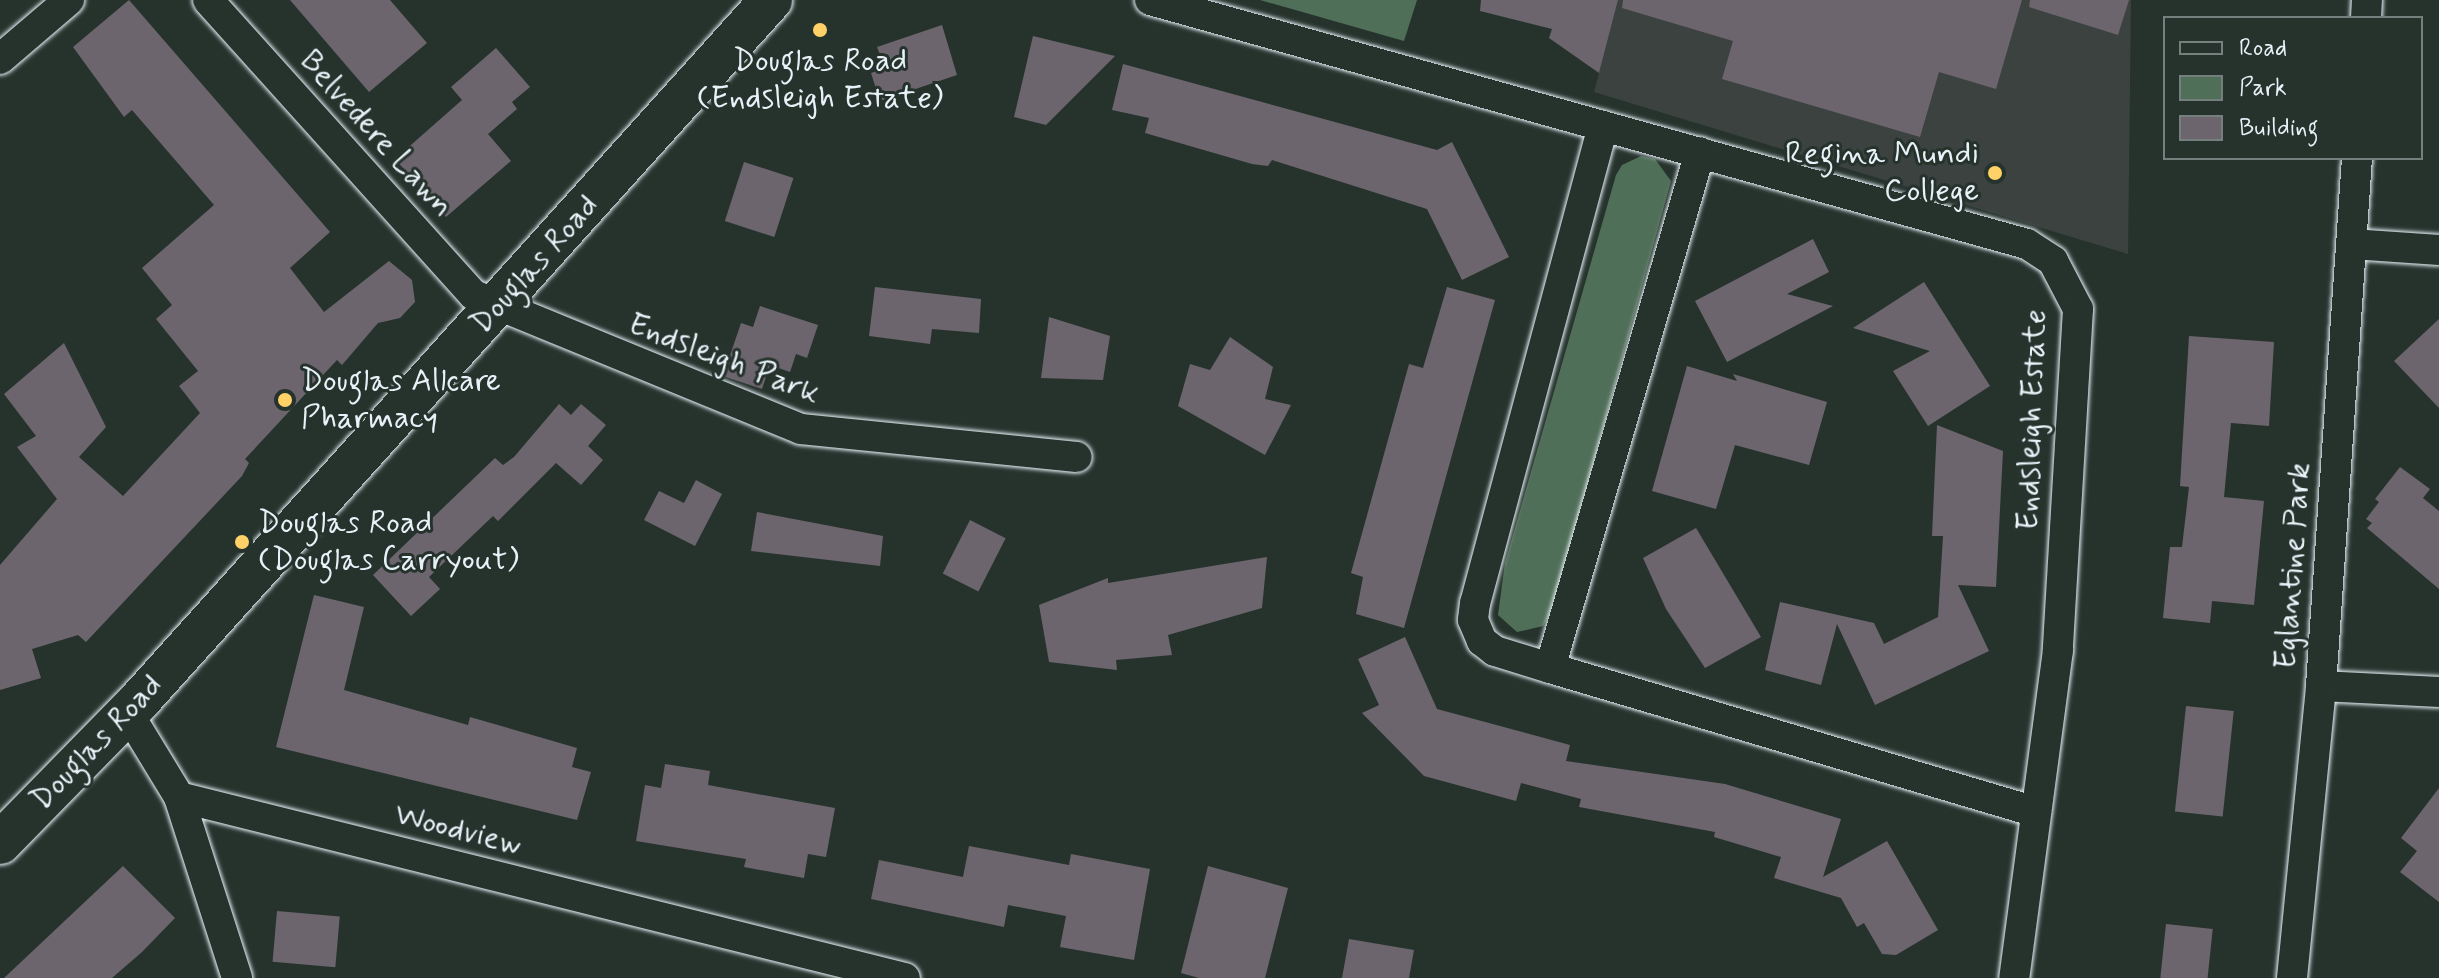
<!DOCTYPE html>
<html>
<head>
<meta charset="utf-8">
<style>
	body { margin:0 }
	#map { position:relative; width:2439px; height:978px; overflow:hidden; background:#26332d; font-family:Mynerve,sans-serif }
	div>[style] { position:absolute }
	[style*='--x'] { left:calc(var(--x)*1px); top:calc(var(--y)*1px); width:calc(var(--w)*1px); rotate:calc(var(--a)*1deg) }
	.built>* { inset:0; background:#3b4240 }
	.green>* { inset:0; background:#506f58 }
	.building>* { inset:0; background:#6d656d; transform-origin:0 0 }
	.roads { filter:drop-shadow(0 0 2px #e8f1f8) drop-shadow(0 0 2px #e8f1f8) }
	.minor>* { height:30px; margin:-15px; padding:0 15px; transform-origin:15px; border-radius:15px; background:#26332d }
	.secondary>* { height:42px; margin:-21px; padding:0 21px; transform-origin:21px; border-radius:21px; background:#26332d }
	.dots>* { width:22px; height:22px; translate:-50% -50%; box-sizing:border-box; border:4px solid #26332d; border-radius:50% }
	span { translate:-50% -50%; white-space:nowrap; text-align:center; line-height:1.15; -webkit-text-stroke:6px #26332d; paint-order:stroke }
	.poi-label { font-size:32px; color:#e8f1f8 }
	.right { translate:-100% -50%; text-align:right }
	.left { translate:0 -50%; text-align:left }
	.street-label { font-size:32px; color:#e8f1f8 }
	.legend { position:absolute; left:2163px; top:16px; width:260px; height:144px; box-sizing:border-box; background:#26332d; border:2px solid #747f7e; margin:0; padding:10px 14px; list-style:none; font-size:24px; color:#e8f1f8 }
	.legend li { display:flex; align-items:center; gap:16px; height:40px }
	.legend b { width:40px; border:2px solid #747f7e }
</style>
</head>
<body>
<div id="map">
	<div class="built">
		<div style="clip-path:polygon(1618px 0,2131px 0,2128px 254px,1594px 92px)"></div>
	</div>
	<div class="green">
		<div style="clip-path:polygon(1260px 0,1417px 0,1404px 41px)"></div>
		<div style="clip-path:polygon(1641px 156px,1655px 159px,1671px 181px,1553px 609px,1543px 626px,1517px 632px,1498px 615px,1505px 563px,1616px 175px,1622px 165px)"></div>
	</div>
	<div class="building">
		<div style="clip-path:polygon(129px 0,330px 232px,290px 268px,324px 312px,389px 261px,412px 280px,415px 302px,400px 318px,378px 323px,342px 365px,337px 360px,245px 459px,249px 463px,242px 476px,86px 642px,78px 635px,32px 649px,41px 678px,0 690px,0 565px,57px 499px,17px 447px,36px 436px,4px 394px,64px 343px,106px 427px,79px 457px,123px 496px,200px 413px,179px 386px,198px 371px,156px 319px,172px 305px,142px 268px,214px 205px,132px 110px,124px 117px,73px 47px)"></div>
		<div style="clip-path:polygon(290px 0,390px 0,427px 43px,369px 92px)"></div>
		<div style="clip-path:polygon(1481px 0,1618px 0,1599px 73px,1549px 38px,1552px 29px,1480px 11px)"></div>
		<div style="clip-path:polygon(1623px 0,2022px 0,1996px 89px,1939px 72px,1920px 137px,1722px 79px,1733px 41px,1622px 8px)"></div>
		<div style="clip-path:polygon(2030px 0,2129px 0,2118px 35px,2029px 7px)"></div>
		<div style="clip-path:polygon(942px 25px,957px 75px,880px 101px,871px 73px,885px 68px,877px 47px)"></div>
		<div style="clip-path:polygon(1033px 36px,1115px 56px,1046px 125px,1014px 117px)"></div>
		<div style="clip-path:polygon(496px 48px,530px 87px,512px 102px,517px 109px,488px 134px,511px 161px,446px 217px,395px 159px,462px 100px,451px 87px)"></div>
		<div style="clip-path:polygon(1123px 64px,1437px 150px,1452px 142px,1509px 257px,1462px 280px,1427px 209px,1272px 160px,1268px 166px,1252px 164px,1145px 133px,1149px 118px,1112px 110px)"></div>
		<div style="left:744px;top:162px;width:52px;height:62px;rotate:18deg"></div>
		<div style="clip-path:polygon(1813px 239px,1829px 272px,1787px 294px,1833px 306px,1727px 362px,1695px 301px)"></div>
		<div style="clip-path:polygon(1924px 282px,1990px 386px,1928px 426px,1893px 371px,1930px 351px,1853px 328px)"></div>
		<div style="clip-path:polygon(875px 287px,981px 299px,979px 333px,932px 329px,930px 344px,869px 336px)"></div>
		<div style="clip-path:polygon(1447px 287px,1495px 300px,1404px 628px,1356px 614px,1363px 577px,1351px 573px,1409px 364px,1423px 368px)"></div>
		<div style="clip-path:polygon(760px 306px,818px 325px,807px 358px,796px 354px,790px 372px,770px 365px,762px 389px,723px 376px,741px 323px,753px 327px)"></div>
		<div style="clip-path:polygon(1049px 317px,1110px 336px,1103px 380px,1041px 378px)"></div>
		<div style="clip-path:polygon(2439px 319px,2439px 408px,2394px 361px)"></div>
		<div style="clip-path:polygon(2189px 336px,2274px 342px,2269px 426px,2231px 423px,2224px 497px,2264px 501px,2254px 605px,2212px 601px,2210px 623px,2163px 618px,2170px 547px,2182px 547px,2189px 487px,2180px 486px)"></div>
		<div style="clip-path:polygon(1230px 337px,1273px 367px,1265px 399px,1291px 405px,1265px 455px,1178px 406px,1190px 364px,1210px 370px)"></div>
		<div style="clip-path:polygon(1687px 366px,1737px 381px,1733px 374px,1827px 402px,1809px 465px,1735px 445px,1716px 509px,1652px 491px)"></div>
		<div style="clip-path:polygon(559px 404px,571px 415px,581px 404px,606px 425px,588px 446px,603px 460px,581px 485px,556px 463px,498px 521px,493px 516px,429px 577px,440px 589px,411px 616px,373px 575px,495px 458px,503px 465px,514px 457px)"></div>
		<div style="clip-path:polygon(1937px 425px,2003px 451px,1996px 587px,1958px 585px,1989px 651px,1875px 705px,1837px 624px,1821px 685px,1765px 670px,1780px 602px,1874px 623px,1884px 644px,1938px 617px,1943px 536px,1932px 536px)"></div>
		<div style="clip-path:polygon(2400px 467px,2430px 489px,2423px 498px,2439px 511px,2439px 589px,2367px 528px,2372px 523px,2366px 519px,2379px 502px,2375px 499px)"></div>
		<div style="clip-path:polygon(696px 480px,722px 494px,695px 546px,644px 520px,659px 491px,684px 503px)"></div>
		<div style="clip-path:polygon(757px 512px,883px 536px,880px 566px,751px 551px)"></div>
		<div style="left:970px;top:520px;width:40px;height:60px;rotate:27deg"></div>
		<div style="clip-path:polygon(1696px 528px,1761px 637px,1705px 668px,1666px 609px,1643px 558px)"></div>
		<div style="clip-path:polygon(1267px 557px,1262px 608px,1168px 635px,1172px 655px,1116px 660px,1117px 670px,1049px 662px,1039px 605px,1108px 578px,1108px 583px)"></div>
		<div style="clip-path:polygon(314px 595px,364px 607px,344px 690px,468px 725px,470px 717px,577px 748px,572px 767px,591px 772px,577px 820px,276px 747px)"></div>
		<div style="clip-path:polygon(1405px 637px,1437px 709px,1570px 745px,1566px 761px,1725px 784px,1841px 819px,1823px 877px,1887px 841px,1938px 930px,1896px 955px,1882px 954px,1864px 923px,1857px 927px,1841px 898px,1774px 878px,1781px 857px,1714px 837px,1715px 832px,1579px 807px,1581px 799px,1521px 783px,1516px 801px,1424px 776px,1362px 713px,1379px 705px,1358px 659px)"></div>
		<div style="left:2186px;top:706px;width:48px;height:106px;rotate:6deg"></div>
		<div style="clip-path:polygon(665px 764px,710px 771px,708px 785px,835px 808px,826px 857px,808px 854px,804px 878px,744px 867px,746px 859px,636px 841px,645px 785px,661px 788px)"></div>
		<div style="clip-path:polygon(2439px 788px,2439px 902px,2400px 872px,2417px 851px,2401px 838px)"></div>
		<div style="clip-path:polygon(969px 846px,1069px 865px,1071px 854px,1150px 869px,1134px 960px,1060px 947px,1066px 916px,1008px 905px,1004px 927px,871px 899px,879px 860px,963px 877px)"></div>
		<div style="clip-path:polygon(123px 866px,175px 918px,142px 952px,112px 978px,4px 978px)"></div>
		<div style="clip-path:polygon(1208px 866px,1288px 888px,1265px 978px,1199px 978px,1181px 973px)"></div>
		<div style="left:277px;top:911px;width:63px;height:51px;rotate:5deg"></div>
		<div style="left:2166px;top:924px;width:47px;height:54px;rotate:6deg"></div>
		<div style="clip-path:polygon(1349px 939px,1414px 950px,1409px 978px,1342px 978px)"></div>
	</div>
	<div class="roads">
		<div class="minor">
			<div style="--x:208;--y:0;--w:397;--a:48"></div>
			<div style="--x:474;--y:295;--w:353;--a:22.3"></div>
			<div style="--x:801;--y:429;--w:277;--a:5.8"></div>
			<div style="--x:1150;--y:0;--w:910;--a:15.55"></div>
			<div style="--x:2027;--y:244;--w:31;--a:33"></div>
			<div style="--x:2053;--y:261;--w:54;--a:62.5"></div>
			<div style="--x:2078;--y:309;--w:342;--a:93.4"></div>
			<div style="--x:2058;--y:650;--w:331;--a:97.6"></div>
			<div style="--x:2366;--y:18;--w:18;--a:-87"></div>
			<div style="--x:0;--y:59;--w:91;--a:-40.5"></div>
			<div style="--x:1603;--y:126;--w:494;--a:105"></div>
			<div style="--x:1475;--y:603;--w:17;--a:97"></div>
			<div style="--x:1473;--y:620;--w:23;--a:67"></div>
			<div style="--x:1482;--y:641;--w:16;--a:38"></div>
			<div style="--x:1495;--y:651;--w:58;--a:17.2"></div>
			<div style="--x:1550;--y:668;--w:507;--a:16.5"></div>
			<div style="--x:2352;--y:244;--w:87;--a:3.9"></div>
			<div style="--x:1550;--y:668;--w:537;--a:-73.79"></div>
			<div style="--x:2321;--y:686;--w:118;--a:2.9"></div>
			<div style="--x:128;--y:713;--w:98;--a:58.7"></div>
			<div style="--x:179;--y:797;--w:190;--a:72.2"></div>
			<div style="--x:179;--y:797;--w:748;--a:14"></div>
			<div style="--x:2292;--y:978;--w:293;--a:-84.3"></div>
			<div style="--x:2321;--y:686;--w:529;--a:-86.1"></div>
		</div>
		<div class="secondary">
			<div style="--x:0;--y:843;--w:199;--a:-45.6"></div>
			<div style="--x:139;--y:701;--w:944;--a:-47.96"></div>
		</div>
	</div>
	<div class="dots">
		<div style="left:820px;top:30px;background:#ffd166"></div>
		<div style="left:1995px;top:173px;background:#ffd166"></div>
		<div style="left:285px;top:400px;background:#ffd166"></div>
		<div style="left:242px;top:542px;background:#ffd166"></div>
	</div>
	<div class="poi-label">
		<span style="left:820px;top:80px">Douglas Road<br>(Endsleigh Estate)</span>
		<span class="right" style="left:1979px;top:173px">Regina Mundi<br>College</span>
		<span class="left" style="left:301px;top:400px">Douglas Allcare<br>Pharmacy</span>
		<span class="left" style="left:258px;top:542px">Douglas Road<br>(Douglas Carryout)</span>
	</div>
	<div class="street-label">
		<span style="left:376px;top:134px;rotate:48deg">Belvedere Lawn</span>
		<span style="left:535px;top:265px;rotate:-48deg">Douglas Road</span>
		<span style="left:724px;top:359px;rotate:21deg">Endsleigh Park</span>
		<span style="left:2032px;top:420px;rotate:-88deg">Endsleigh Estate</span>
		<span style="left:2293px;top:566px;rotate:-86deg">Eglantine Park</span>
		<span style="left:97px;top:743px;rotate:-46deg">Douglas Road</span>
		<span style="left:458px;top:830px;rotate:14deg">Woodview</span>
	</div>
	<ul class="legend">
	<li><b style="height:10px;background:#26332d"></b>Road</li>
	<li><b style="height:22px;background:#506f58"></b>Park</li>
	<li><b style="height:22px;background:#6d656d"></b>Building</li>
	</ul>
</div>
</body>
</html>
